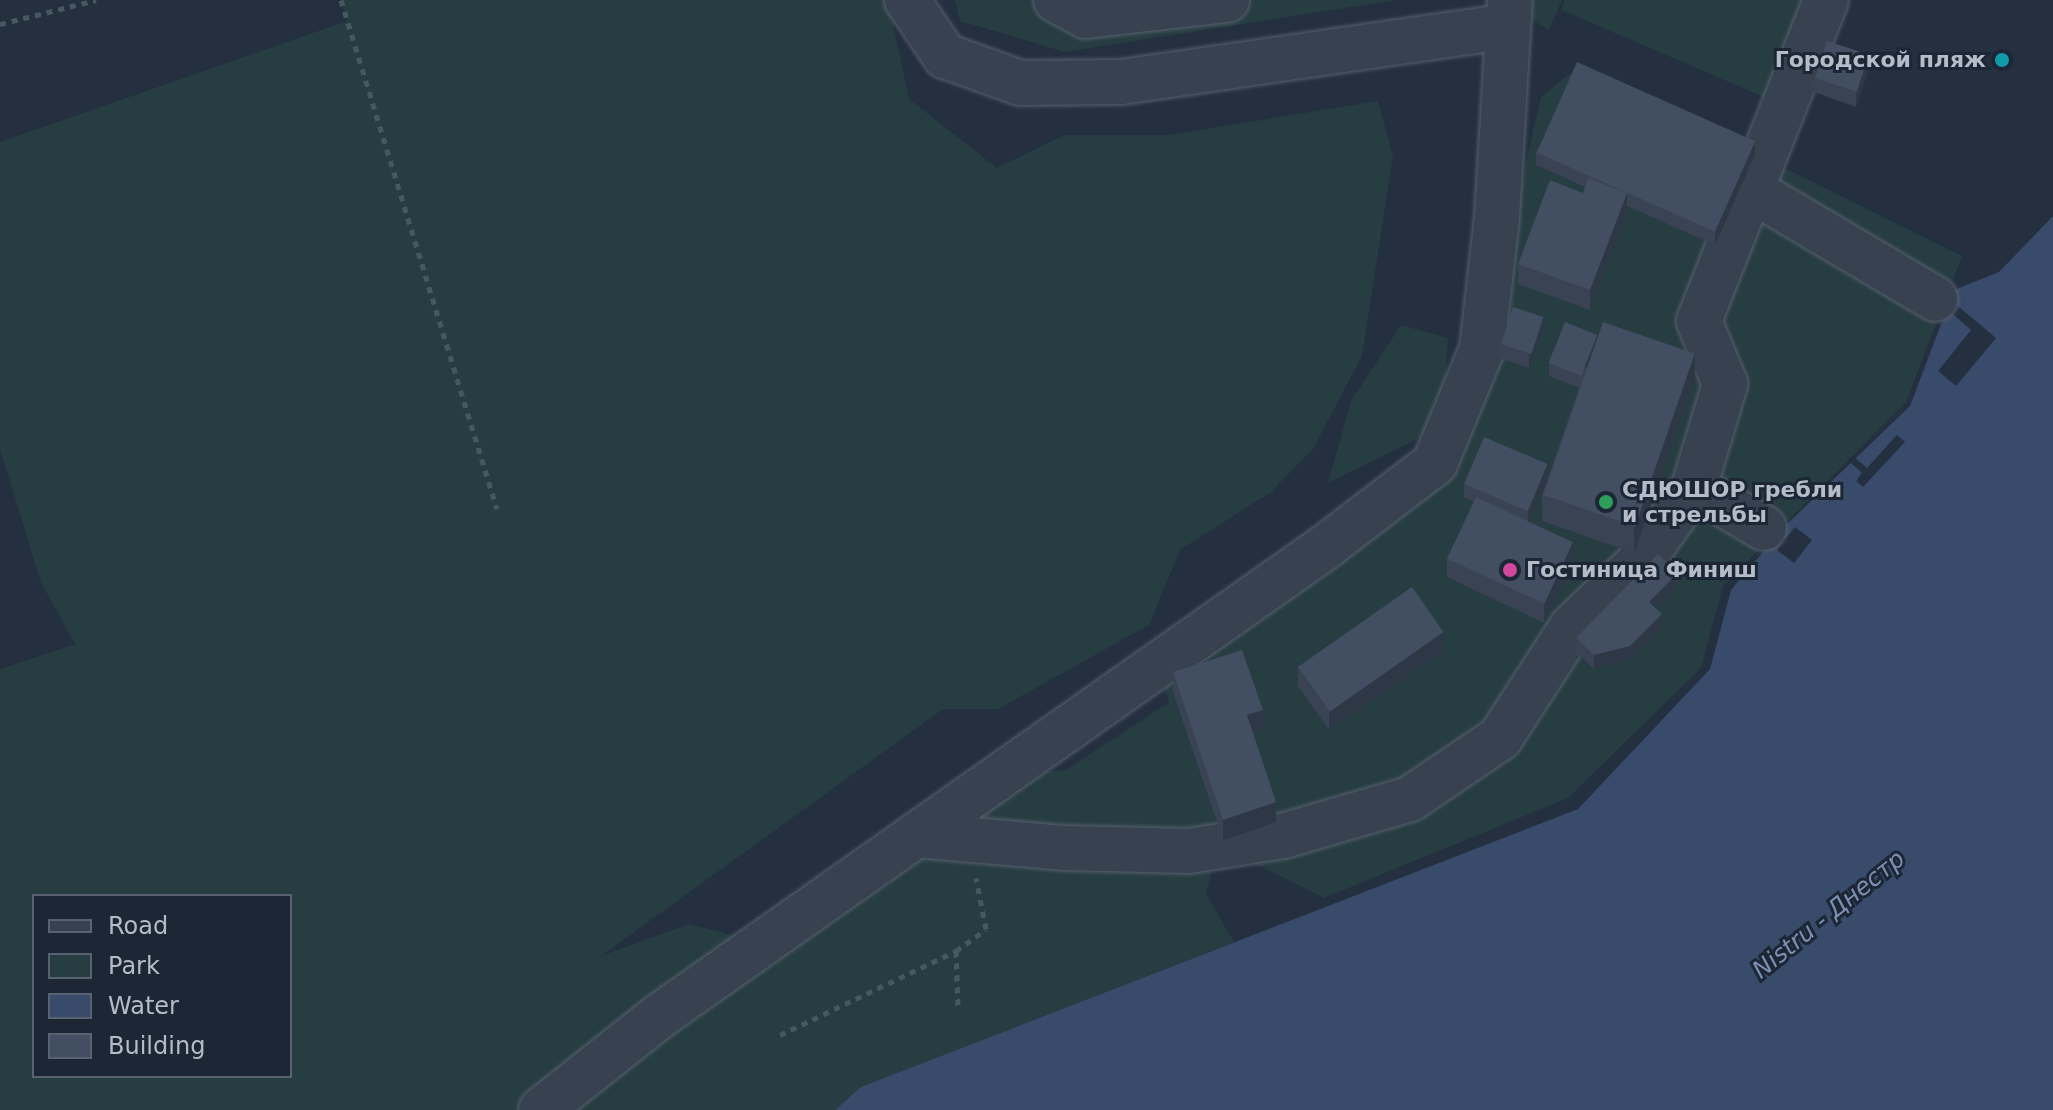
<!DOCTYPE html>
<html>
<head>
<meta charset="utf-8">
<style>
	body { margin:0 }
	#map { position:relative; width:2053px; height:1110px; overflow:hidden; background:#242f40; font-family:"DejaVu Sans",sans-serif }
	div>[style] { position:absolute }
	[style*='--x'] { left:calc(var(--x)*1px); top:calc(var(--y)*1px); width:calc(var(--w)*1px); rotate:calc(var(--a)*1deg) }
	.green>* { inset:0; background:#263d41 }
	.water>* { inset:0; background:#384b6a }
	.pier>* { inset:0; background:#242f40 }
	.path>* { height:5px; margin-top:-2.5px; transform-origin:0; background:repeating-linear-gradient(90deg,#445a5e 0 6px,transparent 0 12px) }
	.roads { filter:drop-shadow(0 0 2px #565f6d) drop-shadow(0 0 2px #565f6d) }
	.minor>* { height:44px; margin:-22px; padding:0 22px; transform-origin:22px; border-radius:22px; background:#384150 }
	.wall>* { inset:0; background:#394354 }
	.shaded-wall>* { inset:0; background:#2e3745 }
	.building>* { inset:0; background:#424e62; transform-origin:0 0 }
	.dots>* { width:22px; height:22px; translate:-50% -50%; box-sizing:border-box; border:4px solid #1d2635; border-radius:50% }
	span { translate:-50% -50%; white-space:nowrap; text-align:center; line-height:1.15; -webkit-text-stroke:6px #1d2635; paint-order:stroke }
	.poi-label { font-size:22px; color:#b4bcca; font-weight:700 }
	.right { translate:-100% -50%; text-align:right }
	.left { translate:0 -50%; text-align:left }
	.water-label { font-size:24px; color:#7b90b3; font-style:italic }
	.legend { position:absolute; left:32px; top:894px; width:260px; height:184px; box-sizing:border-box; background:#1d2635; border:2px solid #596271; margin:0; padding:10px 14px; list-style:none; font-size:24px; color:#b4bcca }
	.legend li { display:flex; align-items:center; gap:16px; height:40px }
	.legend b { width:40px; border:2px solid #596271 }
</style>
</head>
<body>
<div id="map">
	<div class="green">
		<div style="clip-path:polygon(evenodd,341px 0,888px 0,909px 99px,997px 168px,1064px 135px,1169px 135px,1378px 101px,1393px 156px,1362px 356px,1313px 449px,1271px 492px,1180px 550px,1149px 625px,998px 709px,943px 709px,601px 956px,689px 924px,763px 943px,1003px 774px,1066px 770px,1169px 702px,1164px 685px,1464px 431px,1541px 97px,1579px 66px,1962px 256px,1906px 402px,1723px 586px,1701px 668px,1568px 798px,1324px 898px,1218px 845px,1206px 894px,1234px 942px,862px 1087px,835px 1110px,0 1110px,0 669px,75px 644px,41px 583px,0 449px,0 142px,347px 21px,341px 0,34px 896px,290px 896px,290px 1076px,34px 1076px,34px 896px)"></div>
		<div style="clip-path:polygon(955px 0,1396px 0,1065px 52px,960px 21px)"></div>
		<div style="clip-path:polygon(1499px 0,1562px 0,1549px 30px)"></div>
		<div style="clip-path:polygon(1565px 0,1807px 0,1766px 98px,1561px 10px)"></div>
		<div style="clip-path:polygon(1401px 325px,1448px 338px,1445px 392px,1432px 432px,1328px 483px,1351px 401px)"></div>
	</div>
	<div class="water">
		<div style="clip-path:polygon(2053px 216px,2053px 1110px,835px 1110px,861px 1087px,1578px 809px,1710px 669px,1731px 590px,1784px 527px,1910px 406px,1954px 290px,1999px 272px)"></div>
	</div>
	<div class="pier">
		<div style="clip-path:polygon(1947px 297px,1996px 338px,1956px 386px,1938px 371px,1971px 330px,1944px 306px)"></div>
		<div style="clip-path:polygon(1897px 435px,1905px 442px,1863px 487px,1856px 481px,1862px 473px,1849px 461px,1853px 456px,1867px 468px)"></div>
		<div style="clip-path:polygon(1795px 527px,1812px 540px,1794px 563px,1777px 550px,1782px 542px,1772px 534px,1776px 530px,1786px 538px)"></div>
	</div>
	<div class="path">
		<div style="--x:341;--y:0;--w:532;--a:72.96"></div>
		<div style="--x:0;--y:24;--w:99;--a:-14"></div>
		<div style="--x:956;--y:951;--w:55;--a:87.9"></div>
		<div style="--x:780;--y:1035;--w:195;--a:-25.5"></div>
		<div style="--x:956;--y:951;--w:37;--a:-36"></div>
		<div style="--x:986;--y:929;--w:52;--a:-101.1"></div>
	</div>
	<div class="roads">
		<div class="minor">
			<div style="--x:907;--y:0;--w:68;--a:55.8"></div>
			<div style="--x:945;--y:56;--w:81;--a:19.6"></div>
			<div style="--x:1021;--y:83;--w:100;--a:-0.6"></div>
			<div style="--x:1121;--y:82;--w:388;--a:-8.2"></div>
			<div style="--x:1056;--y:0;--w:34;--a:28"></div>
			<div style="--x:1086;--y:16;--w:142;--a:-6.5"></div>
			<div style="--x:1751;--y:190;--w:214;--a:30.6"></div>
			<div style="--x:1694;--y:487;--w:81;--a:30.4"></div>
			<div style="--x:916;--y:835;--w:150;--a:5"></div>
			<div style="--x:1065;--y:848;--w:124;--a:1.4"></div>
			<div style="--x:1189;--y:851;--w:95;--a:-9.1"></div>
			<div style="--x:1283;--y:836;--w:132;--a:-16.2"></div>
			<div style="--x:1410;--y:799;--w:109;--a:-34.1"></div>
			<div style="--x:1500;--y:738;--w:132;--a:-57"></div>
			<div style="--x:1572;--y:627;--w:98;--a:-43.8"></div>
			<div style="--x:1643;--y:559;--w:88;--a:-54.7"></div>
			<div style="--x:1694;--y:487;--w:108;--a:-73.2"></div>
			<div style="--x:1725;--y:384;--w:68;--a:-112.4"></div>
			<div style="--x:1699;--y:321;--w:345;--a:-68.4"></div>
			<div style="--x:541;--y:1110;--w:153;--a:-38.4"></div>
			<div style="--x:661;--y:1015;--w:811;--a:-35.16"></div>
			<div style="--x:1324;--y:548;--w:140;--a:-37.4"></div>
			<div style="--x:1435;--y:463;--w:123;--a:-67.6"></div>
			<div style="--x:1482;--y:349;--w:133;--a:-83.5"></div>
			<div style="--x:1497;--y:217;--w:217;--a:-86.6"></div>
		</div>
	</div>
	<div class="wall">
		<div style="clip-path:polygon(1869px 69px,1856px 107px,1814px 92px,1814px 78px)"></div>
		<div style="clip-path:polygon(1536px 152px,1755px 155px,1715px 245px,1627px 206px,1627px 213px,1590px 310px,1518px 284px,1518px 264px,1583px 193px,1585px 187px,1536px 165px)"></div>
		<div style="clip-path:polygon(1543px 331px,1529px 368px,1500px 358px,1500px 344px)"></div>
		<div style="clip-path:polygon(1549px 363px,1695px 379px,1634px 553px,1542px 521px,1542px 495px,1547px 479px,1529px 522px,1573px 563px,1544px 623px,1447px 577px,1447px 558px,1474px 502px,1464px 497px,1464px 484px,1548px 478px,1579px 388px,1549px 376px)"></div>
		<div style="clip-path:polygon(1678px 587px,1656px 609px,1662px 628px,1630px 660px,1594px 669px,1576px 652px,1576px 638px)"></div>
		<div style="clip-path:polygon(1443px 652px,1329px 730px,1298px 686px,1298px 666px)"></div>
		<div style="clip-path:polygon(1173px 672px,1263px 730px,1253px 733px,1276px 822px,1223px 840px,1173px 692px)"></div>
	</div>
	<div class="shaded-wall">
		<div style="clip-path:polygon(1869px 55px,1869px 69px,1856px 107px,1856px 93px)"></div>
		<div style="clip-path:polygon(1755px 142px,1755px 155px,1715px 245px,1715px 232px)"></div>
		<div style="clip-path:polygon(1627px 193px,1627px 213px,1590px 310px,1590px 290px)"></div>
		<div style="clip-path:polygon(1543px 317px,1543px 331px,1529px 368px,1529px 355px)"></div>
		<div style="clip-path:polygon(1695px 354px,1695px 379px,1634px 553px,1634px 528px)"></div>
		<div style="clip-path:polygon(1548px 464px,1548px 478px,1528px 525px,1528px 511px)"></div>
		<div style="clip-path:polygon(1573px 543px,1573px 563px,1544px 623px,1544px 604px)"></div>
		<div style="clip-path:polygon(1678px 573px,1678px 587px,1649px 616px,1649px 602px)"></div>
		<div style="clip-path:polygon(1662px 614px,1662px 628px,1630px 660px,1594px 669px,1594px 655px)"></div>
		<div style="clip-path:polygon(1443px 632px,1443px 652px,1329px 730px,1329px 711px)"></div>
		<div style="clip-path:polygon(1263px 710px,1263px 730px,1247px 735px,1247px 715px)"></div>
		<div style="clip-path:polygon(1276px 802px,1276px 822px,1223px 840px,1223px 820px)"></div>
	</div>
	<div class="building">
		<div style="left:1827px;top:41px;width:44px;height:39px;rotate:18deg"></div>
		<div style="left:1577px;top:62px;width:195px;height:99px;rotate:24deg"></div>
		<div style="clip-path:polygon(1588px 178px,1627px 193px,1590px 290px,1518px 264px,1550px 180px,1583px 193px)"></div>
		<div style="left:1513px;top:307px;width:32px;height:39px;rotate:18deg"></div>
		<div style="left:1565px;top:322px;width:35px;height:44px;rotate:22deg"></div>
		<div style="left:1603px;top:322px;width:97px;height:183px;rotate:19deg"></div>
		<div style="left:1484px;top:437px;width:69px;height:51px;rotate:23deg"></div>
		<div style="left:1476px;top:497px;width:107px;height:68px;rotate:25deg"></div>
		<div style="clip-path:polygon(1658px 554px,1678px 573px,1649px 602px,1662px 614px,1630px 646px,1594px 655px,1576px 638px)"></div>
		<div style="left:1412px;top:587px;width:55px;height:139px;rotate:55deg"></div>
		<div style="clip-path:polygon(1242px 650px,1263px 710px,1247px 715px,1276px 802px,1223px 820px,1173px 672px)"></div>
	</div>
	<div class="dots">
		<div style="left:2002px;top:60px;background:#0f9aa8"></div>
		<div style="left:1606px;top:502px;background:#2e9e5b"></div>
		<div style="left:1510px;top:570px;background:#d1479c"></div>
	</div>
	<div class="poi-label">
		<span class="right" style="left:1986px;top:60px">Городской пляж</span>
		<span class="left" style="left:1622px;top:502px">СДЮШОР гребли<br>и стрельбы</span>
		<span class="left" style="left:1526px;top:570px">Гостиница Финиш</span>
	</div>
	<div class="water-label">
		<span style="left:1829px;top:915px;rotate:-39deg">Nistru - Днестр</span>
	</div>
	<ul class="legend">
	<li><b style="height:10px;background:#384150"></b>Road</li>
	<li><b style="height:22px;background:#263d41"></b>Park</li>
	<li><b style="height:22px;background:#384b6a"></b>Water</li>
	<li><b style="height:22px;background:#424e62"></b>Building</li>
	</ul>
</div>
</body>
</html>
